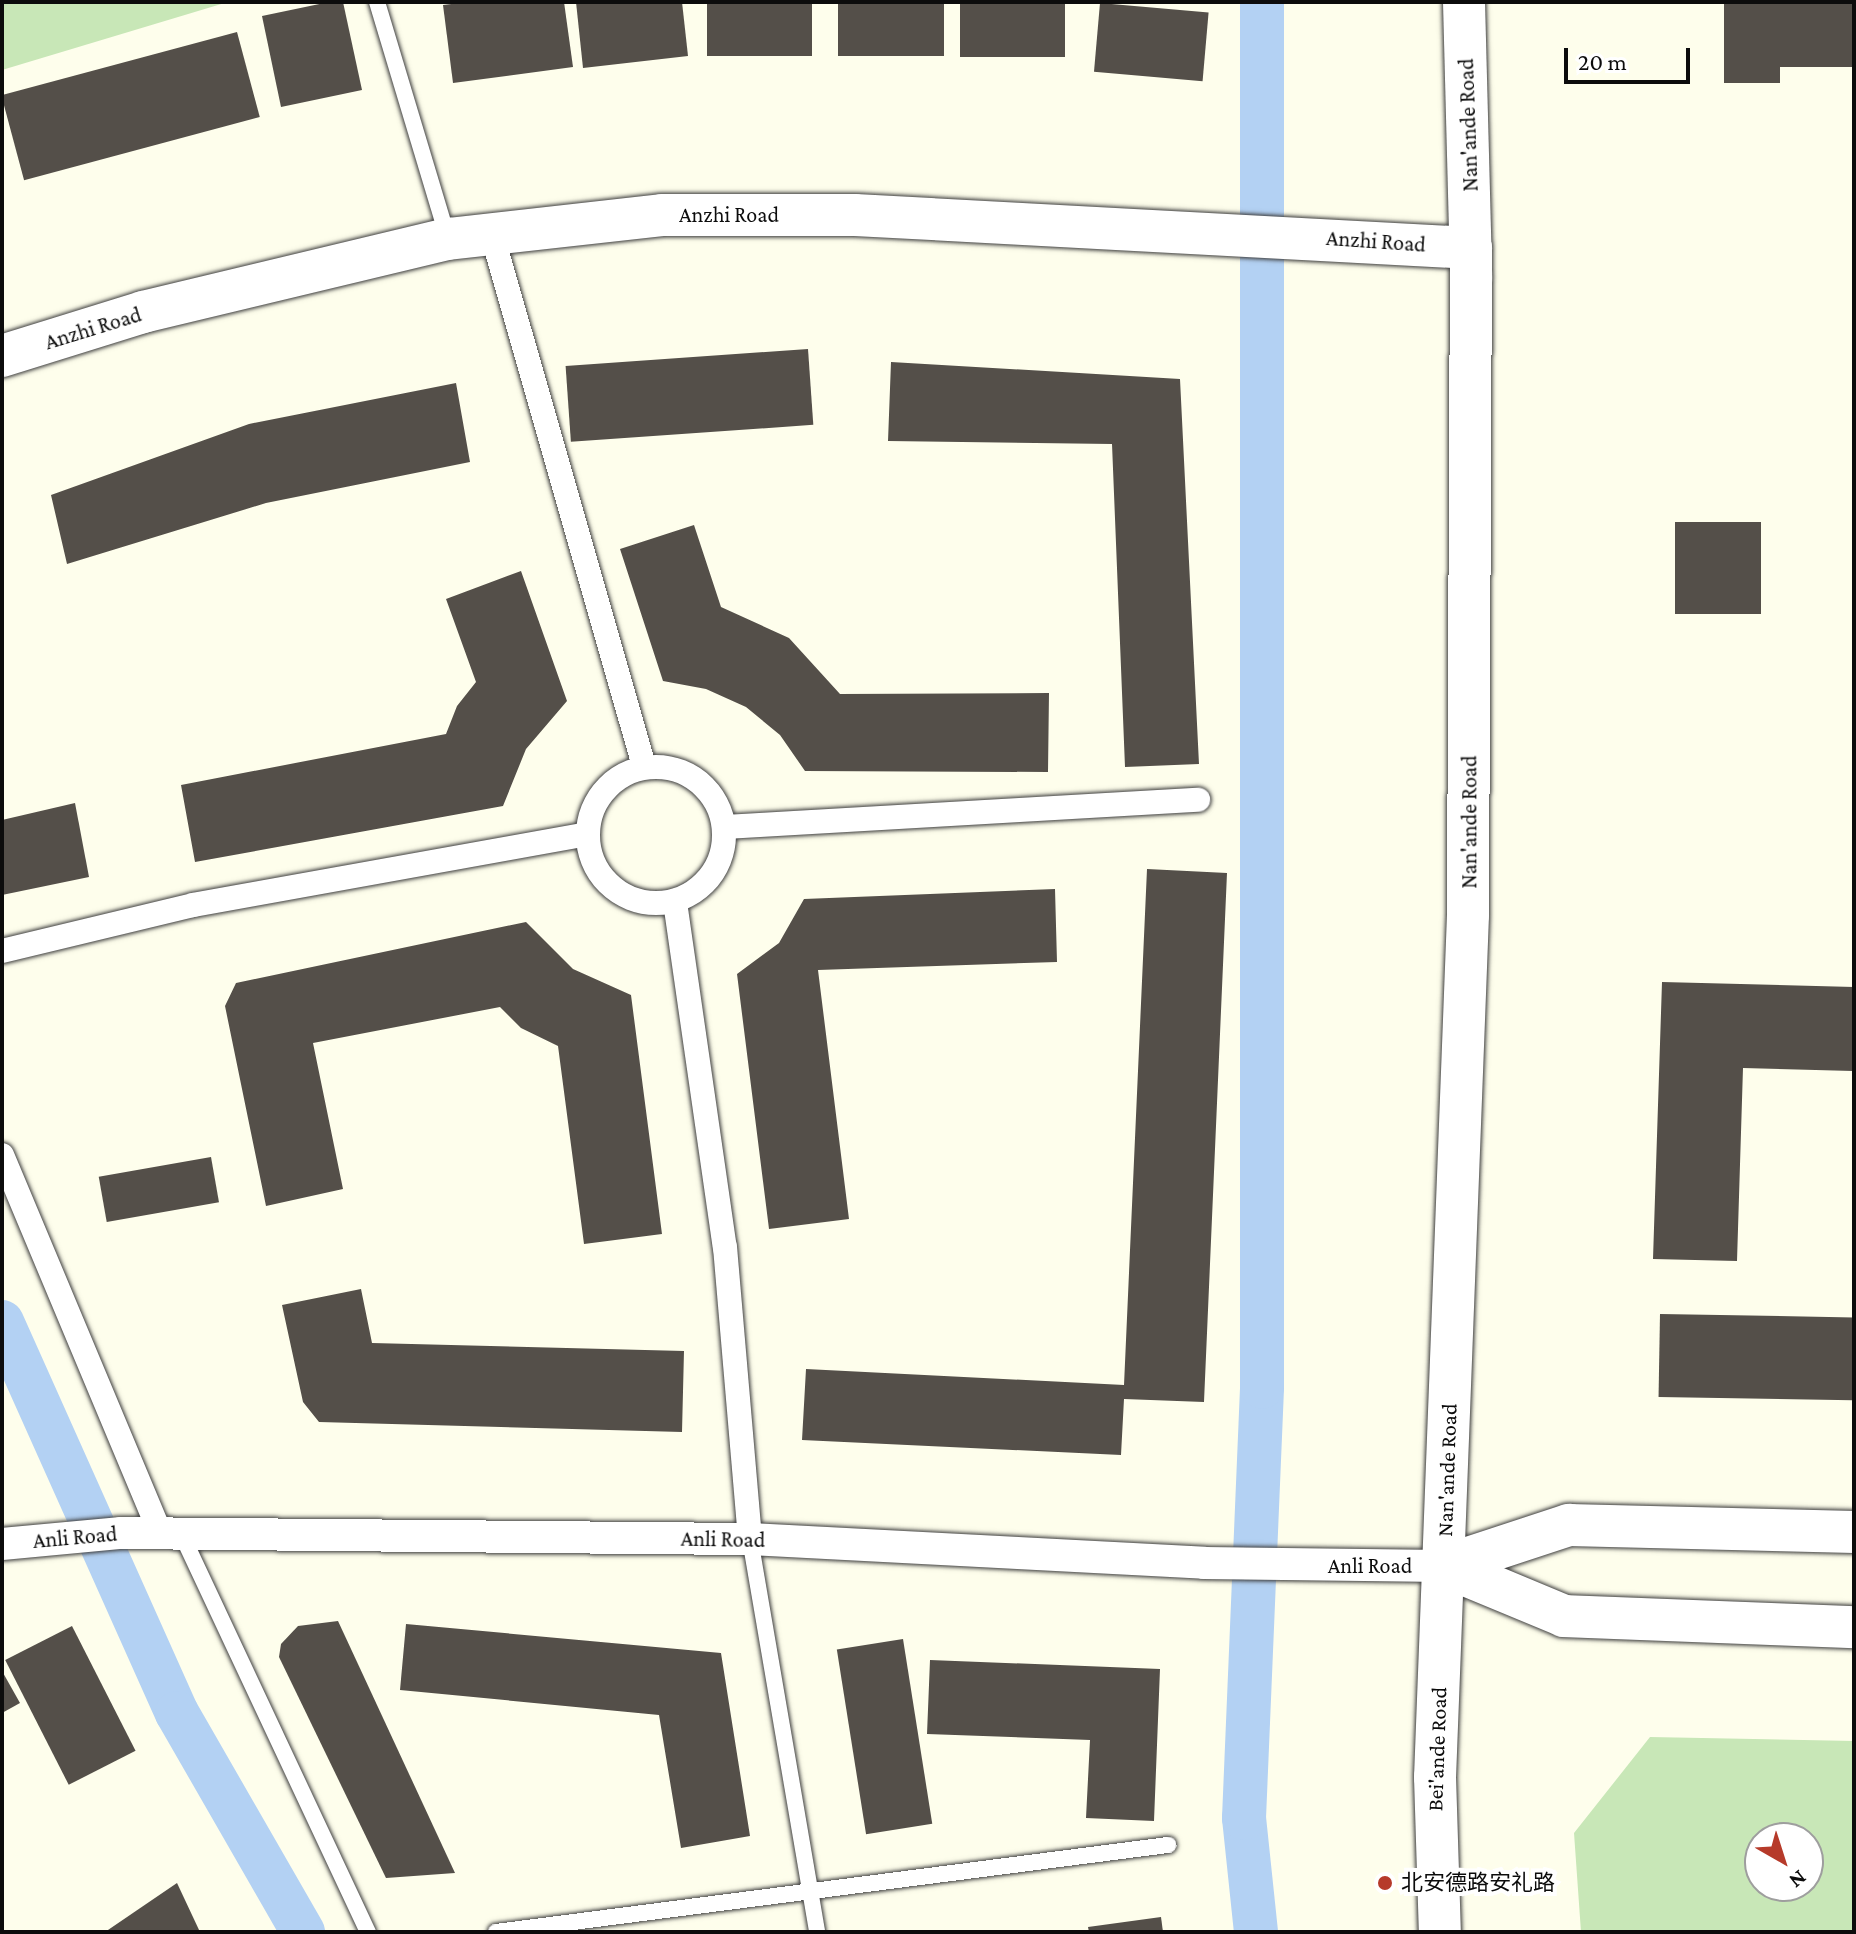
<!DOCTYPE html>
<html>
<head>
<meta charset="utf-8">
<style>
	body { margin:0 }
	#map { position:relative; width:1856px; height:1934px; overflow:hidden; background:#fefeec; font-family:"Crimson Pro","Noto Sans SC",serif }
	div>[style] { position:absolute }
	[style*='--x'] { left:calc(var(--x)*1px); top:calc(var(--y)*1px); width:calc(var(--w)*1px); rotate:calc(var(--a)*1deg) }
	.green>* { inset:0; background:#c8e7b7 }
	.canal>* { height:44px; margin:-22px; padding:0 22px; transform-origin:22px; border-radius:22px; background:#b3d1f3 }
	.building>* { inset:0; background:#544f49; transform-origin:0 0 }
	.roads { filter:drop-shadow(0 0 2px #3f3f3f) drop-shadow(0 0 2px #3f3f3f) }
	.service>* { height:16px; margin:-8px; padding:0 8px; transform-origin:8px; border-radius:8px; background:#fff }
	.pedestrian>* { height:24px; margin:-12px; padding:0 12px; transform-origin:12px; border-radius:12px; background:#fff }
	.pedestrian>.ring { margin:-12px; padding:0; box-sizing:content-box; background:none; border:24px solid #fff; border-radius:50% }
	.minor>* { height:32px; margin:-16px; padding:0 16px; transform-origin:16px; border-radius:16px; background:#fff }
	.tertiary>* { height:42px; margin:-21px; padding:0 21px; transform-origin:21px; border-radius:21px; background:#fff }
	.dots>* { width:22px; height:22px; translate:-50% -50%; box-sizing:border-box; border:4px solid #fff; border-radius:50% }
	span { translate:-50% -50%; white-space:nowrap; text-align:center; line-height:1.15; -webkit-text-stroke:8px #fff; paint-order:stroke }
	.street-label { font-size:22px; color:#0c0c0c }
	.poi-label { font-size:22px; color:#0c0c0c }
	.left { translate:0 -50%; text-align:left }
	.frame { position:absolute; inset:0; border:4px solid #0c0c0c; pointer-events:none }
	.north { position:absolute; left:1744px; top:1822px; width:80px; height:80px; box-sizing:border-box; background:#fff; border:2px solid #9e9e9e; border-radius:50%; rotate:141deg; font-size:22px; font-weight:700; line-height:32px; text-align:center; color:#0c0c0c }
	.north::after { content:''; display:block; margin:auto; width:28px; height:36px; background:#b63a2a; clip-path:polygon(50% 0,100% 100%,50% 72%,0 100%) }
	.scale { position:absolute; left:1564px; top:48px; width:126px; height:36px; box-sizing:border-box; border:4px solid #0c0c0c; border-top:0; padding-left:10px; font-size:24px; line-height:28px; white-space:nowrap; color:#0c0c0c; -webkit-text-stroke:6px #fff; paint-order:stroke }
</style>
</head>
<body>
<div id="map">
	<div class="green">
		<div style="clip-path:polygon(2px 2px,228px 2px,2px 70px)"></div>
		<div style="clip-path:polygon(evenodd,1650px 1737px,1854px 1741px,1854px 1932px,1581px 1932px,1574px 1833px,1650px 1737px,1760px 1838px,1808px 1838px,1808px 1886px,1760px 1886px,1760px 1838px)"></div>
	</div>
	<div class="canal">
		<div style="--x:2;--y:1322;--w:428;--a:65.9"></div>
		<div style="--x:177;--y:1713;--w:253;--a:60.1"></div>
		<div style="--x:1256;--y:1932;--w:115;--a:-96"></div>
		<div style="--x:1244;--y:1818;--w:431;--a:-87.6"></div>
		<div style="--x:1262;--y:1387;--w:1385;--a:-90"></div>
	</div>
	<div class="building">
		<div style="clip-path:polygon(329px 2px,343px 2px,362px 90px,281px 107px,262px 16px)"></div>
		<div style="clip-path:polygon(468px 2px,564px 2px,573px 67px,453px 83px,443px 5px)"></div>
		<div style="clip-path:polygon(576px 2px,682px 2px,688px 56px,583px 68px)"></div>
		<div style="left:707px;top:2px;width:105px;height:54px"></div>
		<div style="left:838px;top:2px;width:106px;height:54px"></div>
		<div style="left:960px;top:2px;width:105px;height:55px"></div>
		<div style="clip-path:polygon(1724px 2px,1854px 2px,1854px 67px,1780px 67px,1780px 83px,1724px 83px)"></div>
		<div style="left:1100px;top:3px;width:109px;height:69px;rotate:5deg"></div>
		<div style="left:237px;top:32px;width:88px;height:244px;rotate:75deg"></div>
		<div style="left:808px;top:349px;width:76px;height:243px;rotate:86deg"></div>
		<div style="clip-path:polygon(891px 362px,1180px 379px,1199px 764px,1125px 767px,1112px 444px,888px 441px)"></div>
		<div style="clip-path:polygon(456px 383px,470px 462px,266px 503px,67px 564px,51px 495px,249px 424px)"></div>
		<div style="left:1675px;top:522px;width:86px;height:92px"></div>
		<div style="clip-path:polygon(694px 525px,721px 607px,789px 638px,840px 694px,1049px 693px,1048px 772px,805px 771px,780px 735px,746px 707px,706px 689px,663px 681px,620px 549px)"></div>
		<div style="clip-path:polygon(521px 571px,567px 701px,526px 749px,503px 806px,195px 862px,181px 785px,446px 734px,457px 706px,476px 682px,446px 599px)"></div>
		<div style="clip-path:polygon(75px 803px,89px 877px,2px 895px,2px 820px)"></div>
		<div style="clip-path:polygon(1147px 869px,1227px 873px,1204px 1402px,1124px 1399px,1121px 1455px,802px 1440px,806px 1369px,1124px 1385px)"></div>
		<div style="clip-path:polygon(1055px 889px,1057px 962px,818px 970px,849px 1219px,769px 1229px,737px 974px,779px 943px,804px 899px)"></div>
		<div style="clip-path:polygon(526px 922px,573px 969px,631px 995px,662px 1234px,584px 1244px,558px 1046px,521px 1028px,500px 1007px,313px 1043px,343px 1189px,266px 1206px,225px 1006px,236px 983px)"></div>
		<div style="clip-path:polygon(1662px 982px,1854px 987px,1853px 1071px,1743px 1068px,1737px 1261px,1653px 1259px)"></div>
		<div style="left:211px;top:1157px;width:46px;height:114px;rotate:80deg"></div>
		<div style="clip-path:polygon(361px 1289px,372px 1343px,684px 1351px,682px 1432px,319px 1422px,303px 1402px,282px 1305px)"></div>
		<div style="left:1660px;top:1314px;width:194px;height:83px;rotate:1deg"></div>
		<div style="clip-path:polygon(338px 1621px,455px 1873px,386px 1878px,279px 1657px,281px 1644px,298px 1626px)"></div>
		<div style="clip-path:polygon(406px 1624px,721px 1653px,750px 1836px,681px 1848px,659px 1715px,400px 1690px)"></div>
		<div style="left:72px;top:1626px;width:140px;height:75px;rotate:63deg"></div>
		<div style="left:903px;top:1639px;width:187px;height:67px;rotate:81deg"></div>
		<div style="clip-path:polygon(930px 1660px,1160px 1669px,1154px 1821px,1086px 1818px,1090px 1740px,927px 1734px)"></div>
		<div style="clip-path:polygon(2px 1671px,20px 1703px,2px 1713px)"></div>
		<div style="clip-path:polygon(177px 1883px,200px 1932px,105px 1932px)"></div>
		<div style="clip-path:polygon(1161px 1917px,1163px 1932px,1089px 1932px,1088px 1927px)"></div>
	</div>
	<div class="roads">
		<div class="service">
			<div style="--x:377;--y:2;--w:246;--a:73.3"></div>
			<div style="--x:181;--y:1533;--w:441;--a:64.9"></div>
			<div style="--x:750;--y:1539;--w:399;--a:80.3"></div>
			<div style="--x:496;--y:1932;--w:678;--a:-7.38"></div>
		</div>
		<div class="pedestrian">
			<div style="--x:491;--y:231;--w:556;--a:74.04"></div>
			<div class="ring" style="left:588px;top:767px;width:112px;height:112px"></div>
			<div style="--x:724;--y:827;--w:475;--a:-3.3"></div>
			<div style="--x:675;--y:902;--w:349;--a:81.8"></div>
			<div style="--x:725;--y:1247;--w:293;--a:85.1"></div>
			<div style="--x:2;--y:951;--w:196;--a:-13.5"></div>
			<div style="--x:193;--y:905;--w:399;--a:-10.2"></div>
			<div style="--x:2;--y:1155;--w:410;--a:67.3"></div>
		</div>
		<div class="minor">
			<div style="--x:2;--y:1544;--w:120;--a:-5.3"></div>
			<div style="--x:121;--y:1533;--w:629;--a:0.55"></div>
			<div style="--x:750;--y:1539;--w:455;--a:3"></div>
			<div style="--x:1204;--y:1563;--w:240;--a:0.7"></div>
		</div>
		<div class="tertiary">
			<div style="--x:1464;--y:2;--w:275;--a:88.5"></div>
			<div style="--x:2;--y:356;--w:148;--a:-17.3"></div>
			<div style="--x:143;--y:312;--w:314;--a:-13.5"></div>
			<div style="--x:448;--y:239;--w:215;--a:-6.4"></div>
			<div style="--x:662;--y:215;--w:193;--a:0"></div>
			<div style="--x:855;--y:215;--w:617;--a:3.07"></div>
			<div style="--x:1471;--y:248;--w:667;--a:90.26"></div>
			<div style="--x:1468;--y:915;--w:863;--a:92.19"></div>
			<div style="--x:1435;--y:1777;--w:155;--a:88.2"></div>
			<div style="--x:1444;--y:1566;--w:130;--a:22.6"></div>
			<div style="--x:1564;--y:1616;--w:290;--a:2.2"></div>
			<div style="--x:1444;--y:1566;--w:132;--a:-18.2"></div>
			<div style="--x:1569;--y:1525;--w:285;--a:1.4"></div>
		</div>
	</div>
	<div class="dots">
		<div style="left:1385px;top:1883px;background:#b63a2a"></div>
	</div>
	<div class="street-label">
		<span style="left:1468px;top:125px;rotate:-92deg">Nan'ande Road</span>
		<span style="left:729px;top:215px">Anzhi Road</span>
		<span style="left:1376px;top:241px;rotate:4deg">Anzhi Road</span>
		<span style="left:93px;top:328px;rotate:-17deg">Anzhi Road</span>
		<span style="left:1469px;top:822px;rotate:-90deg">Nan'ande Road</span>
		<span style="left:1447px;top:1470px;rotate:-88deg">Nan'ande Road</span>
		<span style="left:75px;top:1537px;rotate:-5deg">Anli Road</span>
		<span style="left:723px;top:1539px;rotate:1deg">Anli Road</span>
		<span style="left:1370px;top:1566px">Anli Road</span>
		<span style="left:1437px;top:1749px;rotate:-88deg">Bei'ande Road</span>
	</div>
	<div class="poi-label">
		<span class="left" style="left:1401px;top:1883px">北安德路安礼路</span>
	</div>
	<div class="frame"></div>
	<div class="north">N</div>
	<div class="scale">20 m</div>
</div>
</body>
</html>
